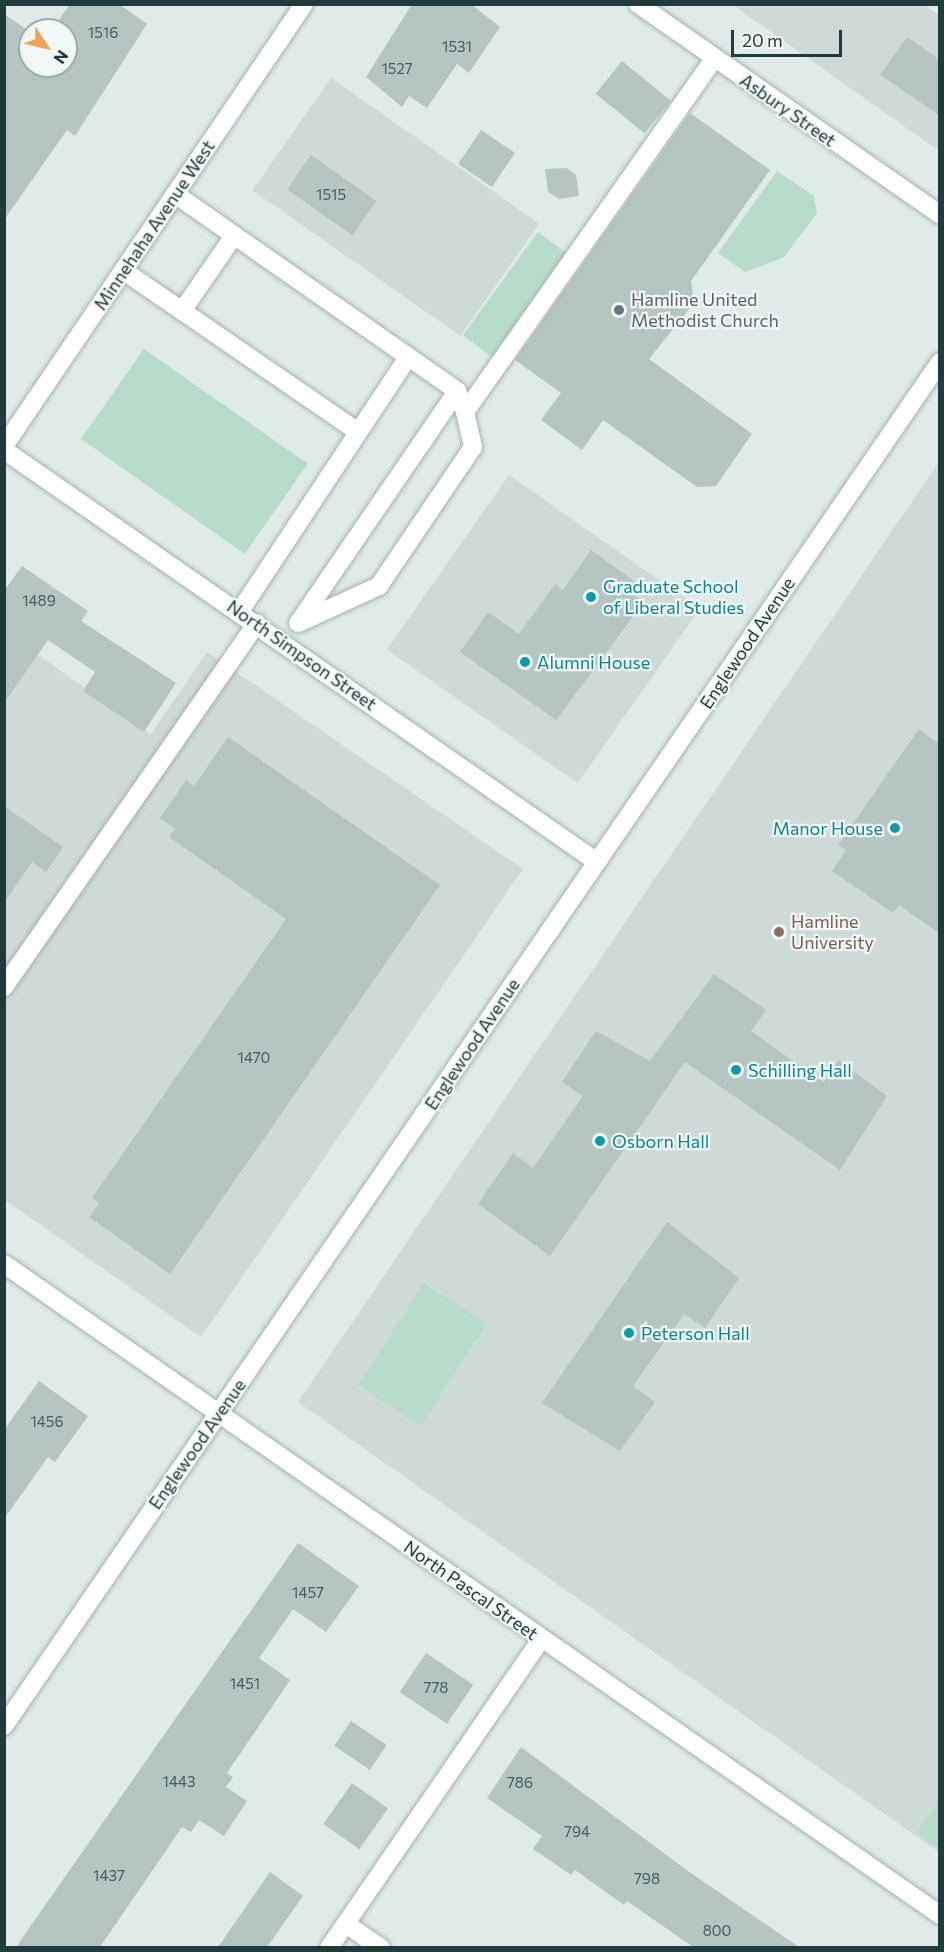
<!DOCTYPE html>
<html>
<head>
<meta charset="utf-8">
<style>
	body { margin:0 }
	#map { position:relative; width:944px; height:1952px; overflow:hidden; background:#dfebe8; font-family:Commissioner,sans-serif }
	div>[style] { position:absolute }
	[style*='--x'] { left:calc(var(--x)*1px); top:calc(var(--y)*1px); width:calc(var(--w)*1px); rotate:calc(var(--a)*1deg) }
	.built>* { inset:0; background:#cedad8; transform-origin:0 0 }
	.green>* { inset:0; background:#b8dccb; transform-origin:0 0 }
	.building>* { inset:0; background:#b5c5c2; transform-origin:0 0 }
	.roads { filter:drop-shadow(0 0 2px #a2b3b0) drop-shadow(0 0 2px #a2b3b0) }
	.minor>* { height:18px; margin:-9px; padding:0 9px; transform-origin:9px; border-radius:9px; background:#fff }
	.dots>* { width:16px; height:16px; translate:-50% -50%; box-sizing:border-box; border:3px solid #f0f7f5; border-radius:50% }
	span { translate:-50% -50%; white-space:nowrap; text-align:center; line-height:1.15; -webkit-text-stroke:4.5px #f0f7f5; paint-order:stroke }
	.number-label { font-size:15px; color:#455e5c }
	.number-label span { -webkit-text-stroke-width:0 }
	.street-label { font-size:18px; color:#203b3a }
	.worship-label { font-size:18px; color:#5b616d }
	.left { translate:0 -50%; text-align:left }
	.culture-label { font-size:18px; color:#0d838f }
	.right { translate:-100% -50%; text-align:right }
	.education-label { font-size:18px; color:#785e54 }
	.frame { position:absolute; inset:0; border:6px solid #203b3a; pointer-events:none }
	.north { position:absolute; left:18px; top:18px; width:60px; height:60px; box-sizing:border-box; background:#f0f7f5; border:2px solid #9dacaa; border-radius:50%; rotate:125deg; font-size:16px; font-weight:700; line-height:24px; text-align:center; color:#203b3a }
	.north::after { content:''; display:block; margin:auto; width:21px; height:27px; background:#f2a456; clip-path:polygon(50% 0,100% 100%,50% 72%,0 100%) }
	.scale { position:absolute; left:731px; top:30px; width:111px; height:27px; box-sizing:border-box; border:3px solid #203b3a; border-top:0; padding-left:8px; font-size:18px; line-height:21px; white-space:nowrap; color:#203b3a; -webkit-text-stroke:4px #f0f7f5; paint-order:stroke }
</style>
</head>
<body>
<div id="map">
	<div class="built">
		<div style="clip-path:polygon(733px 5px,924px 5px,939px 15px,939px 151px)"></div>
		<div style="left:331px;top:78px;width:254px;height:137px;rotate:35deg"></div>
		<div style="clip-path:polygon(939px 462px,939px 1852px,298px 1402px)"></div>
		<div style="left:509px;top:475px;width:233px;height:213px;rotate:35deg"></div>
		<div style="clip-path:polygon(4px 631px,151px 734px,207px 652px,523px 869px,201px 1337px,5px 1200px)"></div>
	</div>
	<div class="green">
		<div style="clip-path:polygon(777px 171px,814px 196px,817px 213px,784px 257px,745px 272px,718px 253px)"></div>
		<div style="left:538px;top:232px;width:41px;height:128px;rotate:36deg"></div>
		<div style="left:144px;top:349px;width:200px;height:110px;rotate:35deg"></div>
		<div style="left:424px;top:1283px;width:75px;height:122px;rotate:33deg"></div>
		<div style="clip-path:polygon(939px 1800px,939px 1848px,917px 1832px)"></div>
	</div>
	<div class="building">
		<div style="clip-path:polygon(70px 4px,119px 4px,147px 24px,75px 136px,67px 130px,4px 220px,4px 14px,30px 32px,30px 66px,66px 66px,66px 30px,52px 30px)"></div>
		<div style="clip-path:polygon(412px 4px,471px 4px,500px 27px,469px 73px,457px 64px,427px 108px,409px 96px,402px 107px,366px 77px)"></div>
		<div style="clip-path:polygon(907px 37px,939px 59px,939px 115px,880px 75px)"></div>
		<div style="left:622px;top:61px;width:63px;height:42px;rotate:39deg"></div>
		<div style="clip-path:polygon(690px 113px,770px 170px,691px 281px,694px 303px,649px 359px,752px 434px,716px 486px,697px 487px,603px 420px,582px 450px,541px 420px,561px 393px,515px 360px)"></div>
		<div style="left:481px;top:130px;width:41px;height:41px;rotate:34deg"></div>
		<div style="left:311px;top:155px;width:80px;height:42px;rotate:35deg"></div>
		<div style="clip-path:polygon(567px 168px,576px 175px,579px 196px,559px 199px,548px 192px,545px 169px)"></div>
		<div style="clip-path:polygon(591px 550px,634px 581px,627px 591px,644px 602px,556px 720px,460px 652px,488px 612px,519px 634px,555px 584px,563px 590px)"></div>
		<div style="clip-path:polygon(22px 566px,88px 611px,81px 621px,176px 683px,144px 732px,83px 691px,95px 672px,48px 640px,4px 703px,4px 591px)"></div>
		<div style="clip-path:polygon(919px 729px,939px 744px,939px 933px,899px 905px,893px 913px,832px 871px,846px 850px,838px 845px)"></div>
		<div style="clip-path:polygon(228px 737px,440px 885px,170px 1274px,89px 1217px,99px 1203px,92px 1198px,286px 919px,169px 837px,175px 829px,160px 818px,186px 780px,194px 786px)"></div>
		<div style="clip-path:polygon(4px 806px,63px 847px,46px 872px,32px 862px,4px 903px)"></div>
		<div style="clip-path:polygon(714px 974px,766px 1010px,751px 1031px,789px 1058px,824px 1082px,839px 1060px,887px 1096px,840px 1170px,685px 1062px,550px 1256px,478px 1204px,513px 1153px,533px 1168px,583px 1096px,562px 1082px,596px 1031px,650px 1061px)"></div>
		<div style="clip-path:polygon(667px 1222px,739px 1278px,705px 1328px,684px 1314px,633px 1386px,655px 1402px,620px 1451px,542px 1403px)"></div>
		<div style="clip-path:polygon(39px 1381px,88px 1416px,55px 1462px,48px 1457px,4px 1519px,4px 1430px)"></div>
		<div style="clip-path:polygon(298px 1543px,359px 1586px,326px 1632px,293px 1609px,259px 1658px,290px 1680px,227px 1773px,233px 1777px,226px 1787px,247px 1801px,224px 1836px,199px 1820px,191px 1832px,182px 1827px,100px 1947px,16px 1947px)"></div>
		<div style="left:426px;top:1653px;width:57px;height:47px;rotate:34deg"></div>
		<div style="left:351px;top:1721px;width:43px;height:30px;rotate:34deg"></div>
		<div style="clip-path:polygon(521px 1747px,688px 1871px,799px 1947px,693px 1947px,627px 1901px,624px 1905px,575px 1870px,571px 1875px,533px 1849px,542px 1836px,487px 1798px)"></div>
		<div style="left:352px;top:1783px;width:44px;height:50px;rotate:35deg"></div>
		<div style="clip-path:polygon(270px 1872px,303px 1896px,267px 1947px,218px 1947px)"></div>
	</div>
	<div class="roads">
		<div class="minor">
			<div style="--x:638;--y:4;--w:368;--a:34.9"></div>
			<div style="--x:175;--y:194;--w:344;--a:34.9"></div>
			<div style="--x:457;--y:391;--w:22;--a:69"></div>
			<div style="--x:465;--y:412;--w:36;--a:77"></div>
			<div style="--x:473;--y:447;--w:168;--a:124.1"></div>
			<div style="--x:379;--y:586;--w:89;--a:155.4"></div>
			<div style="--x:124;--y:271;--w:284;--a:34.5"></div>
			<div style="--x:182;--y:311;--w:91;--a:-55.3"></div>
			<div style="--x:465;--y:412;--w:432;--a:-54.8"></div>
			<div style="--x:4;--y:446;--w:534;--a:-55.83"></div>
			<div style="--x:4;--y:450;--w:722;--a:34.79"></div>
			<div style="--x:240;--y:611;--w:305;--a:-56.5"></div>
			<div style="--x:299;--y:622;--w:280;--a:-55.6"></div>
			<div style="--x:4;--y:987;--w:443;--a:-55.2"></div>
			<div style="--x:4;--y:1264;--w:1140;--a:34.82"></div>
			<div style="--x:4;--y:1726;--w:1654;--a:-55.54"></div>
			<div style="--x:346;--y:1924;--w:42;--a:34.4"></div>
			<div style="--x:329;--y:1948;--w:375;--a:-55.5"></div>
		</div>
	</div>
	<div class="dots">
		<div style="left:619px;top:310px;background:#6b7280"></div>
		<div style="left:591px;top:597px;background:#0f9aa8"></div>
		<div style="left:525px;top:662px;background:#0f9aa8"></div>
		<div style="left:895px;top:828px;background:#0f9aa8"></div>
		<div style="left:779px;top:932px;background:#8d6e63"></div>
		<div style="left:736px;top:1070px;background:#0f9aa8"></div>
		<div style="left:600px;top:1141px;background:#0f9aa8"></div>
		<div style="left:629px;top:1333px;background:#0f9aa8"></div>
	</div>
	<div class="number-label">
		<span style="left:103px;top:33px">1516</span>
		<span style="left:457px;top:47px">1531</span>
		<span style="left:397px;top:69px">1527</span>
		<span style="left:331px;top:195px">1515</span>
		<span style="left:39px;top:601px">1489</span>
		<span style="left:254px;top:1058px">1470</span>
		<span style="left:47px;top:1422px">1456</span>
		<span style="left:308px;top:1593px">1457</span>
		<span style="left:245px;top:1684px">1451</span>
		<span style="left:436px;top:1688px">778</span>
		<span style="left:179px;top:1782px">1443</span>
		<span style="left:520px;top:1783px">786</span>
		<span style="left:577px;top:1832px">794</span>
		<span style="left:109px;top:1876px">1437</span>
		<span style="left:647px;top:1879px">798</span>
		<span style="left:717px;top:1931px">800</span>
	</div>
	<div class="street-label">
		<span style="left:788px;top:110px;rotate:35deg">Asbury Street</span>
		<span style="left:154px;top:225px;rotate:-56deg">Minnehaha Avenue West</span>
		<span style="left:747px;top:643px;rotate:-56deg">Englewood Avenue</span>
		<span style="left:302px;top:655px;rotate:35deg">North Simpson Street</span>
		<span style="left:472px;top:1044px;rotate:-56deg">Englewood Avenue</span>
		<span style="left:197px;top:1444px;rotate:-55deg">Englewood Avenue</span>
		<span style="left:471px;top:1590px;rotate:35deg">North Pascal Street</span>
	</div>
	<div class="worship-label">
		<span class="left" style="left:631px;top:310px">Hamline United<br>Methodist Church</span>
	</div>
	<div class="culture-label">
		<span class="left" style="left:603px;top:597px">Graduate School<br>of Liberal Studies</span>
		<span class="left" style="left:537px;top:662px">Alumni House</span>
		<span class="right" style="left:883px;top:828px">Manor House</span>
		<span class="left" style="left:748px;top:1070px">Schilling Hall</span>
		<span class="left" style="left:612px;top:1141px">Osborn Hall</span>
		<span class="left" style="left:641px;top:1333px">Peterson Hall</span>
	</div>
	<div class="education-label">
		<span class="left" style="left:791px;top:932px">Hamline<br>University</span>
	</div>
	<div class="frame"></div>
	<div class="north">N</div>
	<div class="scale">20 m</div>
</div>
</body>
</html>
